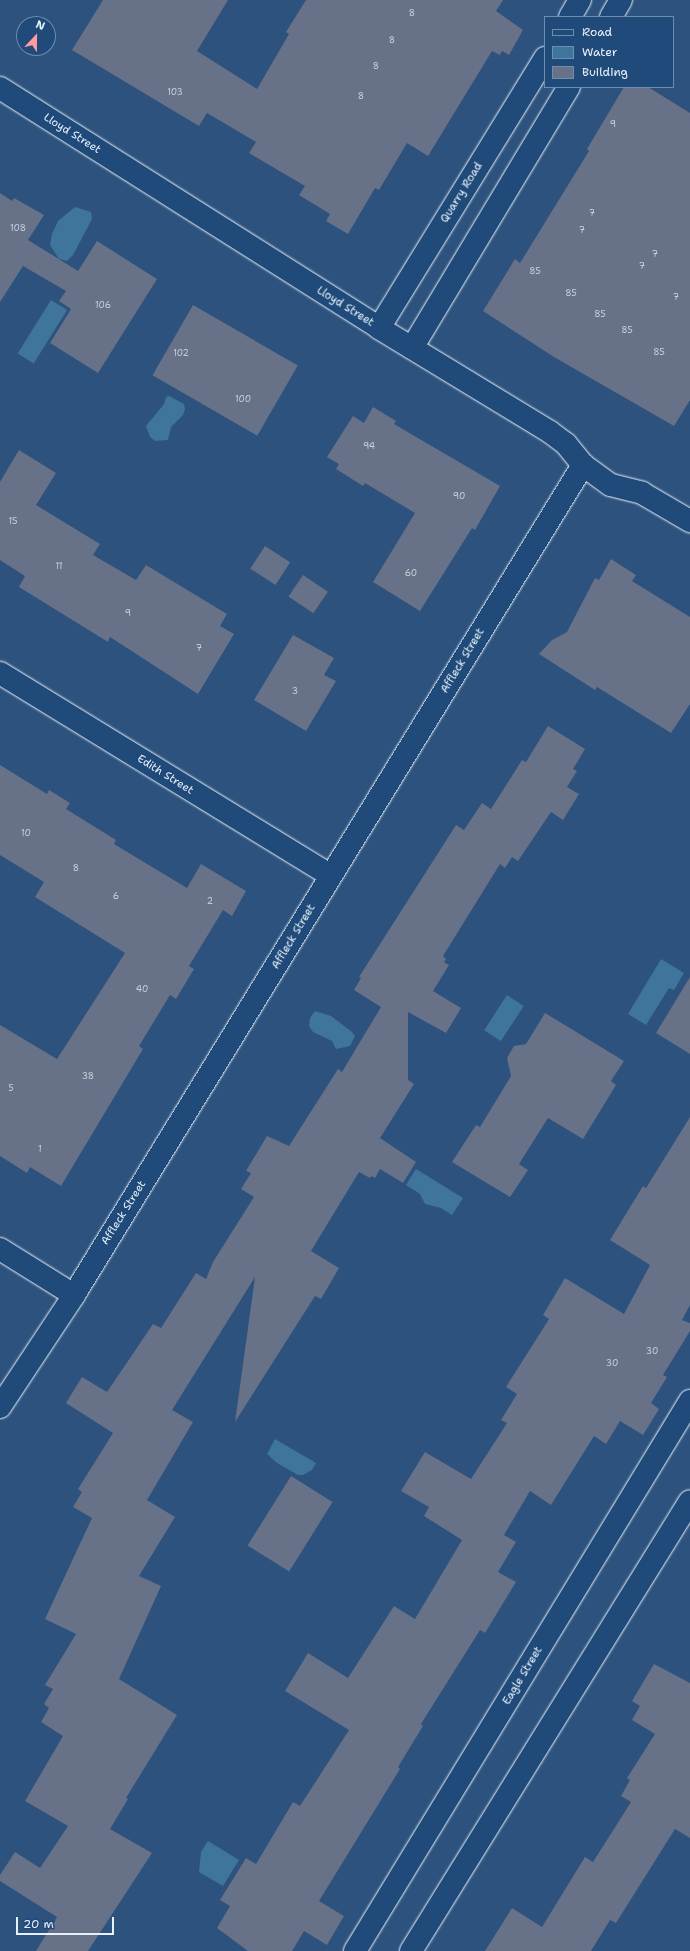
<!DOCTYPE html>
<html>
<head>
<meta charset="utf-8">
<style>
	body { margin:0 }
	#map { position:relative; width:690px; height:1951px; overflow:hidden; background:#2d527d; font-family:"Shantell Sans",sans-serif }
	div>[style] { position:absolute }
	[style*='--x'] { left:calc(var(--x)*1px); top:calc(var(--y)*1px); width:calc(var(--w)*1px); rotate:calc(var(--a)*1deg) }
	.water>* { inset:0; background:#3f759b; transform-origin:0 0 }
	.building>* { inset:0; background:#677187; transform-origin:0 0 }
	.roads { filter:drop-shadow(0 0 1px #e8f1f8) drop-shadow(0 0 1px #e8f1f8) }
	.street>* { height:22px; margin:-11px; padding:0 11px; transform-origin:11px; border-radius:11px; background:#1f4a7a }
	span { translate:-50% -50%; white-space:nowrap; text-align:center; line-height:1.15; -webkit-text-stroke:3px #1f4a7a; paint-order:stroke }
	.number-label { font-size:9px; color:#c8d1dc }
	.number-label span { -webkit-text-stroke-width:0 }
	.street-label { font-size:11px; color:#e8f1f8 }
	.legend { position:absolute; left:544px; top:16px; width:130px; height:72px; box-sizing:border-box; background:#1f4a7a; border:1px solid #6f8dac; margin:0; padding:5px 7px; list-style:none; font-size:12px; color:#e8f1f8 }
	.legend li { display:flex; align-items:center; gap:8px; height:20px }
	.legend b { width:20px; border:1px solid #6f8dac }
	.north { position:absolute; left:16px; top:16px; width:40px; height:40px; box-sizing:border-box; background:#1f4a7a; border:1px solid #6f8dac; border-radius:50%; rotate:22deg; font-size:11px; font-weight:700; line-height:16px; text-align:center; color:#e8f1f8 }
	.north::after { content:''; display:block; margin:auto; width:14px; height:18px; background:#ff9aa2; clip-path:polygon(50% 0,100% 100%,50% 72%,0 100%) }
	.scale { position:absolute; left:16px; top:1917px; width:98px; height:18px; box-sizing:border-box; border:2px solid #e8f1f8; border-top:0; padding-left:5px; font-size:12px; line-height:14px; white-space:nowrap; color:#e8f1f8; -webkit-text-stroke:3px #1f4a7a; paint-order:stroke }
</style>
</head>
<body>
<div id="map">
	<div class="water">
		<div style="clip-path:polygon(75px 207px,91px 212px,92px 219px,73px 255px,67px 261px,59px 259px,50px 245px,52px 234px,58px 221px)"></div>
		<div style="left:51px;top:300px;width:19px;height:63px;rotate:32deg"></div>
		<div style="clip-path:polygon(169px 396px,184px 404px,185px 409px,183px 415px,171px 427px,168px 440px,155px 441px,150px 437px,146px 426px,164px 404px,166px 397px)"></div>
		<div style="clip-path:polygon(661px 959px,684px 973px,674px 990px,669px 988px,646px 1025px,628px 1014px)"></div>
		<div style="left:507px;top:995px;width:20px;height:42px;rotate:33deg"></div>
		<div style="clip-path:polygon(315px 1011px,331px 1016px,352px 1032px,355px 1036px,350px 1046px,336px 1049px,332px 1041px,313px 1032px,309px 1026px,310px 1018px)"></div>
		<div style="clip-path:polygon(416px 1169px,463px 1198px,452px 1215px,441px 1208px,425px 1204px,420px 1194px,406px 1185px)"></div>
		<div style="clip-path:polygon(275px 1439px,316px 1463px,312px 1470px,303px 1475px,298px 1475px,277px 1463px,267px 1454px)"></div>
		<div style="clip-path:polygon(208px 1841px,239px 1860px,223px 1886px,199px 1872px,201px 1852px)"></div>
	</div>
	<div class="building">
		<div style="clip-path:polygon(103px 0,228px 0,197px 51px,257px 89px,289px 34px,286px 32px,306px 0,503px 0,496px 11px,523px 30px,509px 55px,502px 51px,500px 55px,492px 51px,428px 156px,407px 143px,379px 190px,375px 188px,348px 234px,326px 221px,330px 214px,299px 195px,305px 186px,249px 153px,256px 142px,207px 113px,199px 126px,72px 50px)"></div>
		<div style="clip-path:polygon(624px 87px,648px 87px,690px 113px,690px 400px,674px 426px,554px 357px,483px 311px,515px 259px,520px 263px,589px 151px,587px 149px)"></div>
		<div style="clip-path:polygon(0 193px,12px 201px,14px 198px,44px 215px,28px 240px,78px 271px,97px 241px,157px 279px,98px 373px,50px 343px,71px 309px,59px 301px,66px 291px,23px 266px,0 302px)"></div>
		<div style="left:193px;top:305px;width:121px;height:81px;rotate:30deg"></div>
		<div style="clip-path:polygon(373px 407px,396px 421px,394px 424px,500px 486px,475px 530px,472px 528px,420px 611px,373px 582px,415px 513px,365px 483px,363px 486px,336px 469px,339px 464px,327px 457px,353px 416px,364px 423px)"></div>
		<div style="clip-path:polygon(19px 450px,56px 473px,36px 505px,100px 544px,93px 555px,136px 580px,146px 565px,227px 614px,220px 626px,234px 634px,198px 694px,110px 637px,108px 642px,19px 587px,25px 576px,0 560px,0 482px)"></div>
		<div style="left:265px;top:546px;width:30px;height:27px;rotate:33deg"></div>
		<div style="clip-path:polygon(611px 559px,636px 575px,632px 581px,690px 617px,690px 704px,671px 733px,597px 687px,595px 690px,539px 654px,552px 640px,567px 632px,595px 578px,599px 580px)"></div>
		<div style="left:303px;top:575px;width:30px;height:26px;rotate:34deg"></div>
		<div style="clip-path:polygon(293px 635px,334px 658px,324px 675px,336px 681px,306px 731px,254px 700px)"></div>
		<div style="clip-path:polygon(548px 726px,585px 749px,573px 769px,577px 771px,567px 787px,579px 794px,563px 820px,551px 812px,518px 861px,512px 857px,505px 868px,500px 864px,443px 956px,446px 959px,444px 962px,449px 965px,433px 991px,461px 1008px,446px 1033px,408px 1012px,408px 1080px,414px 1084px,380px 1138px,416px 1162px,403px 1183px,380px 1169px,375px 1178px,371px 1176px,370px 1178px,359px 1172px,311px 1251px,339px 1268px,321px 1299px,315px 1296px,235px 1422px,255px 1277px,172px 1410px,193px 1422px,147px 1500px,175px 1517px,139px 1576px,161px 1586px,119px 1679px,177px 1715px,126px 1798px,128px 1799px,110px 1829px,152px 1853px,88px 1951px,36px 1951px,57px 1917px,0 1881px,0 1875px,15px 1852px,40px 1868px,68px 1826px,25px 1801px,63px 1736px,41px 1722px,49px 1708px,44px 1704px,53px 1689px,45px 1685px,76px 1634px,45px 1619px,92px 1518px,73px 1507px,82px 1492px,78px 1489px,113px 1433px,66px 1403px,82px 1377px,107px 1392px,153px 1324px,161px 1328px,196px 1273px,206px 1279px,213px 1262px,254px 1197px,241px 1189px,251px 1173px,246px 1171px,267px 1136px,289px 1146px,338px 1069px,342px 1072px,381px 1007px,354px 990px,361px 978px,359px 977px,456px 825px,464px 830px,482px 803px,491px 809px,522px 760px,526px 762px)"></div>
		<div style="clip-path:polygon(0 765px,47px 794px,49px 790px,70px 803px,66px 809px,116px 840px,114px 844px,187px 888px,201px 864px,246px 891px,232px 916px,223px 910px,189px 966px,194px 969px,176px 999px,170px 995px,139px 1046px,143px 1049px,61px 1186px,30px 1167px,27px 1173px,0 1156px,0 1025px,57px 1059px,125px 953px,35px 897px,44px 882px,0 855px)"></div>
		<div style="clip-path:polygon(690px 977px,690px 1054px,656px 1033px)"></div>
		<div style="clip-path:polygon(545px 1013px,624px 1061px,611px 1081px,616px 1085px,583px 1139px,548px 1118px,519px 1164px,528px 1170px,510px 1197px,452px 1162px,476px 1125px,480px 1127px,511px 1076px,507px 1058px,514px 1046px,526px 1044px)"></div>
		<div style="clip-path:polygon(690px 1117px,690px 1305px,682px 1320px,690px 1323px,690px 1331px,663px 1375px,667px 1377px,651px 1403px,659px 1409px,643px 1435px,620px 1421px,606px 1444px,594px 1436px,551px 1505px,530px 1491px,504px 1535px,516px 1542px,498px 1572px,516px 1582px,485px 1633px,480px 1630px,421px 1724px,423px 1726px,398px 1767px,400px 1769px,319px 1901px,344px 1916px,327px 1945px,304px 1931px,292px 1951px,248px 1951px,217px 1928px,230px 1906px,220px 1900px,246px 1858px,256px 1864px,293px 1802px,300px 1806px,349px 1730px,285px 1691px,308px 1653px,348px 1678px,394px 1606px,415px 1619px,462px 1540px,424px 1516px,429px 1507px,401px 1491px,425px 1452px,471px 1479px,507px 1423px,501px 1420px,517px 1394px,506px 1387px,549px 1319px,543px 1315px,565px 1278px,624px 1314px,650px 1265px,610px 1240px,643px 1186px,646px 1188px)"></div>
		<div style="left:291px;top:1476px;width:49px;height:82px;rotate:32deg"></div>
		<div style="clip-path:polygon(654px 1664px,690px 1683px,690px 1838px,675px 1829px,616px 1923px,610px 1920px,591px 1951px,485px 1951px,512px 1908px,542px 1927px,585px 1857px,593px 1862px,631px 1802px,621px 1796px,630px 1780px,627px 1778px,655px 1734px,632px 1720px,640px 1706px,632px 1701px)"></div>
	</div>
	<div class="roads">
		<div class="street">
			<div style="--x:570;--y:17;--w:20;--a:-60"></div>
			<div style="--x:611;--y:17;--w:20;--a:-60"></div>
			<div style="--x:0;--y:88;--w:449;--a:32.3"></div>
			<div style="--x:379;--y:328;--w:200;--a:31.3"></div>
			<div style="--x:550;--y:432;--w:20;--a:37"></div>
			<div style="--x:566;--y:444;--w:27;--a:51"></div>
			<div style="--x:583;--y:465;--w:34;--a:36"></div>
			<div style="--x:611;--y:485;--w:32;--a:14"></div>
			<div style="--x:642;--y:493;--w:56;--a:30.3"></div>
			<div style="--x:379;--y:328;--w:317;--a:-58.4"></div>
			<div style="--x:412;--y:348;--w:305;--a:-59"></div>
			<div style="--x:0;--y:673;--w:388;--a:31.5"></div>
			<div style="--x:0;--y:1249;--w:87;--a:31.9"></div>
			<div style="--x:0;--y:1407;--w:134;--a:-56.5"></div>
			<div style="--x:74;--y:1295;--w:974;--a:-58.48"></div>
			<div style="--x:355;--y:1951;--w:644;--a:-58.65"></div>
			<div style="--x:411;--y:1951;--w:529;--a:-58.2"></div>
		</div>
	</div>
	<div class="number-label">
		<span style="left:412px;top:13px">8</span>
		<span style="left:392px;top:40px">8</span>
		<span style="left:376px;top:66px">8</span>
		<span style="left:175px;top:92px">103</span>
		<span style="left:361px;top:96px">8</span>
		<span style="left:613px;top:124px">9</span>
		<span style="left:592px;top:213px">7</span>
		<span style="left:18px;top:228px">108</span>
		<span style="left:582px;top:230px">7</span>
		<span style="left:655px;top:254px">7</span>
		<span style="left:642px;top:266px">7</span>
		<span style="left:535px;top:271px">85</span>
		<span style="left:571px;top:293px">85</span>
		<span style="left:676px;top:297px">7</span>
		<span style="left:103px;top:305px">106</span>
		<span style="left:600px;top:314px">85</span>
		<span style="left:627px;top:330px">85</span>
		<span style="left:659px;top:352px">85</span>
		<span style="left:181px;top:353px">102</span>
		<span style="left:243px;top:399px">100</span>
		<span style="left:369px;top:446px">94</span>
		<span style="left:459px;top:496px">90</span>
		<span style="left:13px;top:521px">15</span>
		<span style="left:59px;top:566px">11</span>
		<span style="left:411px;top:573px">60</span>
		<span style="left:128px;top:613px">9</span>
		<span style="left:199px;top:648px">7</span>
		<span style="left:295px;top:691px">3</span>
		<span style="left:26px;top:833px">10</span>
		<span style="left:76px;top:868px">8</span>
		<span style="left:116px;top:896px">6</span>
		<span style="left:210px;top:901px">2</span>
		<span style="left:142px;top:989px">40</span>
		<span style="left:88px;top:1076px">38</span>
		<span style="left:11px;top:1088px">5</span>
		<span style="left:40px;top:1149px">1</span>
		<span style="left:652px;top:1351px">30</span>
		<span style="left:612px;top:1363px">30</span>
	</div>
	<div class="street-label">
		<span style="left:72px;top:134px;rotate:32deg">Lloyd Street</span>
		<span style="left:462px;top:193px;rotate:-58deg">Quarry Road</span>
		<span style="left:345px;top:307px;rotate:32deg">Lloyd Street</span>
		<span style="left:463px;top:661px;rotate:-59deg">Affleck Street</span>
		<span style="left:165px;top:775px;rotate:32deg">Edith Street</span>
		<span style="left:294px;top:937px;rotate:-59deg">Affleck Street</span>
		<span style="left:124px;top:1213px;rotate:-58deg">Affleck Street</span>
		<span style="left:523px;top:1676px;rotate:-59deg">Eagle Street</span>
	</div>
	<ul class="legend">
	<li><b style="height:5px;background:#1f4a7a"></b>Road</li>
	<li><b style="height:11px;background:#3f759b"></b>Water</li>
	<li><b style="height:11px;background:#677187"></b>Building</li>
	</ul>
	<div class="north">N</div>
	<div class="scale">20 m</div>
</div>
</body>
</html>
